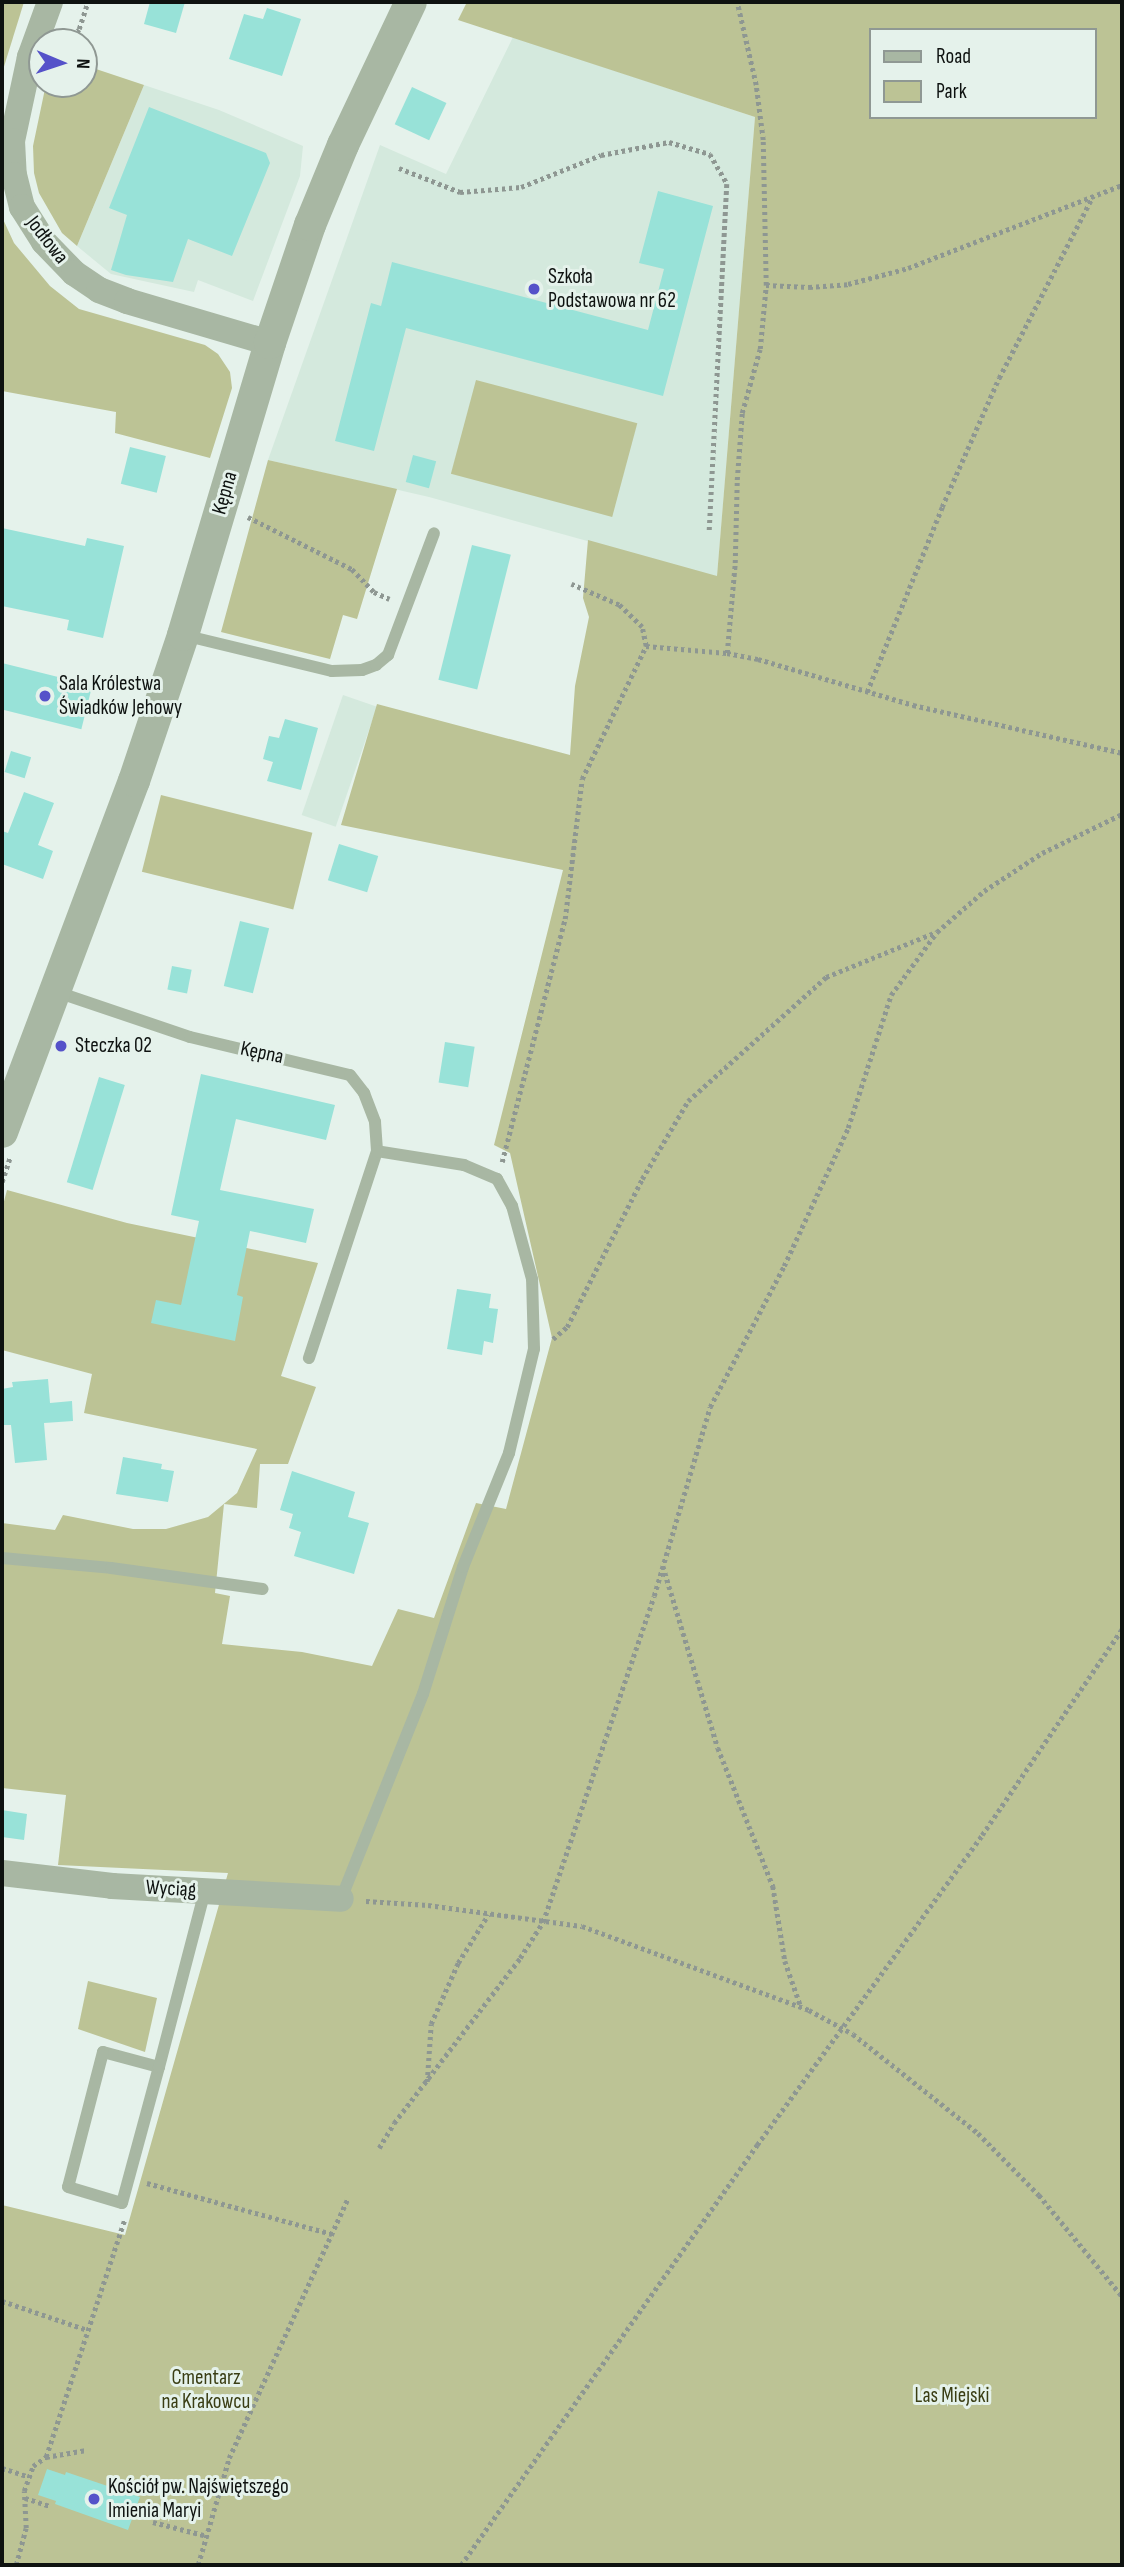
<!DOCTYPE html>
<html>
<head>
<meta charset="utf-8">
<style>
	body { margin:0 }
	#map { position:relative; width:1124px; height:2567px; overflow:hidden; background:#e5f2eb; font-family:"Sofia Sans Condensed",sans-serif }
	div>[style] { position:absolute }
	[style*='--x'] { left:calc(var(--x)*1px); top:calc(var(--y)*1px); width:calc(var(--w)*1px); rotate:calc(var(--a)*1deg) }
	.built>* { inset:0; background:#d4e9dd; transform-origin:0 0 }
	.green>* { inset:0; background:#bcc395; transform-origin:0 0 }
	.building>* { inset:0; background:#98e2d8; transform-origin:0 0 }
	.path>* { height:4.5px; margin-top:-2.25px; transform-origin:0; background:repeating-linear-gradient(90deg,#8e9792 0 3.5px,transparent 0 7px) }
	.service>* { height:12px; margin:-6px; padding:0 6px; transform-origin:6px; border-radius:6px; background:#a8b7a3 }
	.minor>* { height:26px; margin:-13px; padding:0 13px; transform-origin:13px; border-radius:13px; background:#a8b7a3 }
	.tertiary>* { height:32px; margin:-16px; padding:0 16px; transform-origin:16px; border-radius:16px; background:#a8b7a3 }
	.dots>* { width:19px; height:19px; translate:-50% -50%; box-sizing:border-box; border:4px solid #e5f2eb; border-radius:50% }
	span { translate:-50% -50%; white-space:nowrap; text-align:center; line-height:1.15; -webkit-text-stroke:6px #e5f2eb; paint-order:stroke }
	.street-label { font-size:21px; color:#0e1210 }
	.poi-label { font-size:21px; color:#0e1210 }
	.left { translate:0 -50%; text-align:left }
	.park-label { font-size:21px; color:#3a3e14 }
	.frame { position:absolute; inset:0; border:4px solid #0e1210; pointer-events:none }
	.legend { position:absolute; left:869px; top:28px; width:228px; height:91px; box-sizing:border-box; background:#e5f2eb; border:2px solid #8f9893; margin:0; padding:9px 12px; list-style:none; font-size:21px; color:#0e1210 }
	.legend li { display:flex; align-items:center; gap:14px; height:35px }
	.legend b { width:35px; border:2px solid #8f9893 }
	.north { position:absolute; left:28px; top:28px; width:70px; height:70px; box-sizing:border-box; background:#e5f2eb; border:2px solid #8f9893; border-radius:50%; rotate:92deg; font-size:19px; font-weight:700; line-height:28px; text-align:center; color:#0e1210 }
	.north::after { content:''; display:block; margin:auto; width:24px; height:32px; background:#5552c9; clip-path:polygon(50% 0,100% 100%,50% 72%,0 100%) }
</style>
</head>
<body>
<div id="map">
	<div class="built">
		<div style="clip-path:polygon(513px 37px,755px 117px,717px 577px,429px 497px,268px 460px,380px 145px,446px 174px)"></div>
		<div style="clip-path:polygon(144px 85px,219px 110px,303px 146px,300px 176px,253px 301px,198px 280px,194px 292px,111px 274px,77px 246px)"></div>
		<div style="left:343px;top:695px;width:36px;height:127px;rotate:19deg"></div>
	</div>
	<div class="green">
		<div style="clip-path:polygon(2px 2px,24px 2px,2px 73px)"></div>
		<div style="clip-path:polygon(evenodd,467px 2px,1122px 2px,1122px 2565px,2px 2565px,2px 2205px,125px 2235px,228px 1873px,58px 1865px,66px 1795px,2px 1788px,2px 1523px,55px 1530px,63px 1515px,133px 1529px,166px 1529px,208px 1517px,237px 1493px,257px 1449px,84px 1413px,92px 1374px,2px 1350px,2px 1209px,7px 1190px,127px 1223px,318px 1263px,281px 1376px,316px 1387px,288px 1464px,260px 1464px,257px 1508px,224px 1504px,215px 1593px,230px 1596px,222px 1644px,302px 1652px,372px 1666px,398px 1609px,434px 1618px,476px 1503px,506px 1509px,552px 1338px,510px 1153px,494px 1145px,563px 870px,341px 825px,377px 704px,570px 755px,575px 686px,589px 617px,583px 598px,588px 540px,717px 576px,755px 117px,458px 20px,467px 2px,870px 30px,1094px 30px,1094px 117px,870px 117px,870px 30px)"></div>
		<div style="clip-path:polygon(84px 65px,144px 85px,77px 246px,62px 233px,39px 193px,34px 173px,33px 146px,46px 84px,84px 84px)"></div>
		<div style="clip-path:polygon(2px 217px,14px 243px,50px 286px,79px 309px,205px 345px,218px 354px,230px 372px,232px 388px,210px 458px,115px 433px,116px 412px,2px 391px)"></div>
		<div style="left:476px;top:380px;width:167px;height:97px;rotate:15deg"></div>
		<div style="clip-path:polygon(268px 460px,397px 489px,357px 619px,343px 615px,330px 659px,221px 632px)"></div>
		<div style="left:161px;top:795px;width:156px;height:79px;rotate:14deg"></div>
		<div style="clip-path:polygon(88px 1981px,157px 1998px,145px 2052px,78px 2029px)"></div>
	</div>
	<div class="building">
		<div style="clip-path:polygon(150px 2px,185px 2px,176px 33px,144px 24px)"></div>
		<div style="clip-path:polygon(267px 8px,301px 19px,282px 76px,229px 59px,244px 14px,263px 19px)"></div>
		<div style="left:412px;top:87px;width:38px;height:41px;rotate:25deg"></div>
		<div style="clip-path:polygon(149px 107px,266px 153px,270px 163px,232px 256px,188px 239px,173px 282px,126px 275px,111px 270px,127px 215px,109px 208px)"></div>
		<div style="clip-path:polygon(658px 191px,713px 206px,663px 396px,406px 328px,374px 451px,335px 441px,371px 303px,381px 306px,392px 262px,648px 330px,664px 269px,639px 263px)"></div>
		<div style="left:130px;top:447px;width:37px;height:38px;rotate:14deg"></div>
		<div style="left:413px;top:455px;width:24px;height:28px;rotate:15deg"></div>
		<div style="clip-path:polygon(2px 528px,85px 546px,87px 538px,124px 546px,103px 638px,67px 630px,69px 620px,2px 606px)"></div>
		<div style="left:472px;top:545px;width:40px;height:139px;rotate:14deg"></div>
		<div style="left:2px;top:663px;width:93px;height:45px;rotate:14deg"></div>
		<div style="clip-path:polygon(285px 719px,318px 728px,301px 790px,267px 781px,273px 762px,263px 759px,269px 736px,279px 738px)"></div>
		<div style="left:11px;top:751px;width:21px;height:22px;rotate:17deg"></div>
		<div style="clip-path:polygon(24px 792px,54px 803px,38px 845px,53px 851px,43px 879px,2px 864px,2px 831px,8px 833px)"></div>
		<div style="left:339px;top:844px;width:41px;height:38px;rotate:17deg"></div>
		<div style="left:240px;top:921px;width:30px;height:67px;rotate:14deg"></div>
		<div style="left:172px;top:966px;width:20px;height:24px;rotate:11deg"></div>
		<div style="left:445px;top:1042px;width:30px;height:41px;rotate:9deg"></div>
		<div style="clip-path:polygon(201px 1074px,335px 1105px,326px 1140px,236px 1119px,220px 1190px,314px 1209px,306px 1243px,250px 1231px,237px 1295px,243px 1297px,235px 1341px,151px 1323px,156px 1300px,181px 1305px,199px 1221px,171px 1215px)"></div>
		<div style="left:99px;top:1077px;width:27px;height:110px;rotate:17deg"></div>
		<div style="clip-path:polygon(457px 1289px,491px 1294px,489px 1308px,498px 1309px,493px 1343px,484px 1341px,482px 1355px,447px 1349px)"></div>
		<div style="clip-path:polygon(48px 1379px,50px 1403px,72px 1401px,73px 1421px,44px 1423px,47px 1460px,15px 1463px,11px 1425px,2px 1425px,2px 1389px,13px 1387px,12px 1382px)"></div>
		<div style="clip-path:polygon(123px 1457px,162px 1464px,161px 1469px,174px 1471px,168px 1502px,116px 1494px)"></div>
		<div style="clip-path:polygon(292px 1471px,355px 1492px,348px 1517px,369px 1523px,354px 1574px,294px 1556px,301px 1532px,289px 1528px,293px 1514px,280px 1510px)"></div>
		<div style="clip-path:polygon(2px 1810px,27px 1814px,24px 1840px,2px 1837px)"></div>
		<div style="clip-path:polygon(47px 2469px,65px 2475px,66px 2472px,140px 2497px,128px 2530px,55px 2504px,56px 2501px,38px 2495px)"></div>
	</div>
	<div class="path">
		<div style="--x:69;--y:42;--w:16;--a:-52"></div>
		<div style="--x:79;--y:29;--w:28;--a:-72"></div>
		<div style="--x:399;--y:168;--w:66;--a:21.5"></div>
		<div style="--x:460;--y:192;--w:61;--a:-4.7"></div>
		<div style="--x:521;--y:187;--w:86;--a:-21.8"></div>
		<div style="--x:601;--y:155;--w:69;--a:-10.8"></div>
		<div style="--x:669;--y:142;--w:43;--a:16.3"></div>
		<div style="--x:710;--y:154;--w:34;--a:60"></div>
		<div style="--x:727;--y:184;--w:350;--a:92.9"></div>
		<div style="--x:766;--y:285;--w:43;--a:2.7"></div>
		<div style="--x:809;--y:287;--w:39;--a:-4"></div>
		<div style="--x:848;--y:284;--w:62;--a:-14.9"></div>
		<div style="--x:908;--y:268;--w:230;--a:-21.2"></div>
		<div style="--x:248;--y:517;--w:116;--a:26.6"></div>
		<div style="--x:352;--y:569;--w:32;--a:46"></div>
		<div style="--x:374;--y:592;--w:17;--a:24"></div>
		<div style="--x:646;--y:646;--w:81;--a:4.9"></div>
		<div style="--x:727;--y:653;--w:32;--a:11"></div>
		<div style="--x:758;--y:659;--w:162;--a:16.5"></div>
		<div style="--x:913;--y:705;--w:214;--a:12.9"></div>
		<div style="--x:727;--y:653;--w:90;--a:-84.9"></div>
		<div style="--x:735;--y:563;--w:83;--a:-88.6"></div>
		<div style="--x:737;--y:480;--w:67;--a:-85.7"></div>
		<div style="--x:742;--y:413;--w:66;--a:-74.3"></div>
		<div style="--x:760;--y:349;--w:64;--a:-84.6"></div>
		<div style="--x:766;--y:285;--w:145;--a:-91.2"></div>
		<div style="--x:763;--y:140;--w:55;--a:-97.3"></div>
		<div style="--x:756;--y:85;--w:85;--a:-102.9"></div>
		<div style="--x:867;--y:692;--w:200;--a:-67.9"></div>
		<div style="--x:942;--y:507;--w:141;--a:-66.2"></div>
		<div style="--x:999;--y:378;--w:205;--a:-62.7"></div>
		<div style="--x:502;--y:1162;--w:251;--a:-75.5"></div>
		<div style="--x:565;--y:919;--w:141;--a:-83.1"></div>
		<div style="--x:582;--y:779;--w:148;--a:-64.3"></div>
		<div style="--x:646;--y:646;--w:19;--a:-102"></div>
		<div style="--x:642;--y:627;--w:32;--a:-136"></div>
		<div style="--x:619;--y:605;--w:52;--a:-156.4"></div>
		<div style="--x:2;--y:1182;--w:26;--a:-72"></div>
		<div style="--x:553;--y:1339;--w:18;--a:-41"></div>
		<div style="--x:567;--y:1327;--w:166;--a:-63.1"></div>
		<div style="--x:642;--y:1179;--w:91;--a:-59.5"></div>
		<div style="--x:688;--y:1101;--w:186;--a:-41.9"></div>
		<div style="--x:826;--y:977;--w:119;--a:-22.2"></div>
		<div style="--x:663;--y:1566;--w:190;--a:73.2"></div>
		<div style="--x:718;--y:1748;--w:149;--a:68.3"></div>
		<div style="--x:773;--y:1886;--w:76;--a:80.9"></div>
		<div style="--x:785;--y:1961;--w:49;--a:70.8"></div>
		<div style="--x:366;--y:1901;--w:62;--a:3.7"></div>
		<div style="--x:428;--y:1905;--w:155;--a:7.8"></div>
		<div style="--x:582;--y:1926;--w:242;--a:20.3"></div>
		<div style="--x:809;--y:2010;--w:50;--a:28.6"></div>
		<div style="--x:853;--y:2034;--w:159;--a:38.4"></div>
		<div style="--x:978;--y:2133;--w:87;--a:45.5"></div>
		<div style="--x:1039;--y:2195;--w:131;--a:50.6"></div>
		<div style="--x:427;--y:2082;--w:58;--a:-86.1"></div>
		<div style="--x:431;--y:2024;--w:67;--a:-66.1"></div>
		<div style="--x:458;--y:1963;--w:57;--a:-58"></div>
		<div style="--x:379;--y:2148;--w:29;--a:-59"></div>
		<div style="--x:394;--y:2123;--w:208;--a:-52.6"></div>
		<div style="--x:520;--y:1958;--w:43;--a:-57.4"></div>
		<div style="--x:543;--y:1922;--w:344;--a:-71.2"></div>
		<div style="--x:654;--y:1596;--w:197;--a:-73.5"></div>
		<div style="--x:710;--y:1407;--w:159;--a:-62.3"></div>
		<div style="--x:784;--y:1266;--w:152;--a:-65.1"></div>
		<div style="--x:848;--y:1128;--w:140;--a:-72.1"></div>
		<div style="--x:891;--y:995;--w:78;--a:-53.9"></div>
		<div style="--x:937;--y:932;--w:62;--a:-41.1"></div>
		<div style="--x:984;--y:891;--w:69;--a:-33.2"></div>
		<div style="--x:1042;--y:853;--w:89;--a:-26"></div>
		<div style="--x:147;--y:2183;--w:192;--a:15.4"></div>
		<div style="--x:2;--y:2301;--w:90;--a:18.8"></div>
		<div style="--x:46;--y:2457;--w:41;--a:-9.9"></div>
		<div style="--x:2;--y:2468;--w:28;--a:18"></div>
		<div style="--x:25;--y:2498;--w:25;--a:18"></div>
		<div style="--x:153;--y:2522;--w:56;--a:14.5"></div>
		<div style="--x:16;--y:2565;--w:38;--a:-75"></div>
		<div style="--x:26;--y:2528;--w:37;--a:-93"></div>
		<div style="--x:24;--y:2491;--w:27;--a:-70"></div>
		<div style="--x:33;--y:2466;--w:16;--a:-35"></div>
		<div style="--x:46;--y:2457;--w:249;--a:-71.7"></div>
		<div style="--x:198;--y:2565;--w:111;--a:-73.8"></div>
		<div style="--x:229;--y:2458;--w:284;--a:-65.4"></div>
		<div style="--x:461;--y:2565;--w:514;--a:-54.83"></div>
		<div style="--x:757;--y:2145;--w:383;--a:-54"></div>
		<div style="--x:982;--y:1835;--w:249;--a:-55.8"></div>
	</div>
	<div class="service">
		<div style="--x:183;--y:635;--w:153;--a:13.6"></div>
		<div style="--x:332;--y:671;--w:30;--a:-2"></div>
		<div style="--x:362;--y:670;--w:15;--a:-20"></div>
		<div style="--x:376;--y:665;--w:16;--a:-40"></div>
		<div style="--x:388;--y:655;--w:130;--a:-69.3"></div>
		<div style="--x:57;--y:992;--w:140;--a:18.7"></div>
		<div style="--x:190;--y:1037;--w:164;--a:13.4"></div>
		<div style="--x:350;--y:1075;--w:23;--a:52"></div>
		<div style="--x:364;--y:1093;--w:31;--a:69"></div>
		<div style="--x:375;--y:1122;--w:29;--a:86"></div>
		<div style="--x:377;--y:1151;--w:218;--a:108.2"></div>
		<div style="--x:2;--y:1558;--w:109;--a:5.2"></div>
		<div style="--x:111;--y:1568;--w:153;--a:7.9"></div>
		<div style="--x:341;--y:1899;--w:221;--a:-68.2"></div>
		<div style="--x:423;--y:1694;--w:133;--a:-72.5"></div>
		<div style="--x:463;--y:1567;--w:123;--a:-68"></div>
		<div style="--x:509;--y:1453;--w:107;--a:-76.5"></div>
		<div style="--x:534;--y:1349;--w:70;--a:-91.6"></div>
		<div style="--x:532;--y:1279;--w:76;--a:-105.3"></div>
		<div style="--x:512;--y:1206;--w:31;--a:-119"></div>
		<div style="--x:497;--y:1179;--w:36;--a:-157"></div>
		<div style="--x:464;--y:1165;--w:88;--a:-170.9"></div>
		<div style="--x:159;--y:2067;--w:58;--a:-165"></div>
		<div style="--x:103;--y:2052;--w:139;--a:104.5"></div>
		<div style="--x:68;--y:2187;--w:56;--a:16.5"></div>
		<div style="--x:122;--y:2203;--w:141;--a:-74.8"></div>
		<div style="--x:159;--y:2067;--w:183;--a:-75.4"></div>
	</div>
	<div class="minor">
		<div style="--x:50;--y:2;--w:59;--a:110"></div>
		<div style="--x:30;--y:57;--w:86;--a:102.1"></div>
		<div style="--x:12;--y:141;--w:34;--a:87"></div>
		<div style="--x:14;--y:175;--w:33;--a:76"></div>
		<div style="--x:22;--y:207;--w:41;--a:57.8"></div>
		<div style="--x:44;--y:242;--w:43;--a:45.9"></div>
		<div style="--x:74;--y:273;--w:30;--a:34"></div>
		<div style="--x:99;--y:290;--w:30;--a:21"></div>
		<div style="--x:127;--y:301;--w:149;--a:16.4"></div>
		<div style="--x:2;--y:1873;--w:111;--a:6.7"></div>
		<div style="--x:112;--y:1886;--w:229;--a:3.2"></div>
	</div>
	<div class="tertiary">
		<div style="--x:2;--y:1132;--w:375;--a:-69.4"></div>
		<div style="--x:134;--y:781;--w:154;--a:-71.4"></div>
		<div style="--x:183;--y:635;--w:305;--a:-73.4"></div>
		<div style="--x:270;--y:343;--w:125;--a:-71.3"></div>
		<div style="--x:310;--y:225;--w:87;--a:-67.6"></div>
		<div style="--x:343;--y:145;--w:158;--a:-64.6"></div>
	</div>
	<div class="dots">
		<div style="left:534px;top:289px;background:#5552c9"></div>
		<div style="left:45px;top:696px;background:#5552c9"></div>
		<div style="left:61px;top:1046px;background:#5552c9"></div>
		<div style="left:94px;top:2499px;background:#5552c9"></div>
	</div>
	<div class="street-label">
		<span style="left:47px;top:240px;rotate:52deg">Jodłowa</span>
		<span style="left:225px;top:493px;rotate:-74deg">Kępna</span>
		<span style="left:262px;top:1053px;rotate:12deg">Kępna</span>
		<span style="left:171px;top:1889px;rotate:3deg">Wyciąg</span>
	</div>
	<div class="poi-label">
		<span class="left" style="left:548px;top:289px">Szkoła<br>Podstawowa nr 62</span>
		<span class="left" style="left:59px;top:696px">Sala Królestwa<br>Świadków Jehowy</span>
		<span class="left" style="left:75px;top:1046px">Steczka 02</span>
		<span class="left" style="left:108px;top:2499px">Kościół pw. Najświętszego<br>Imienia Maryi</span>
	</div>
	<div class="park-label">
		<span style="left:206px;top:2390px">Cmentarz<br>na Krakowcu</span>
		<span style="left:952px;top:2396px">Las Miejski</span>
	</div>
	<div class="frame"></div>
	<ul class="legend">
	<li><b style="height:9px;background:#a8b7a3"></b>Road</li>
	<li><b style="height:19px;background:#bcc395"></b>Park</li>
	</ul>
	<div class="north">N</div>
</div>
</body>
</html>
